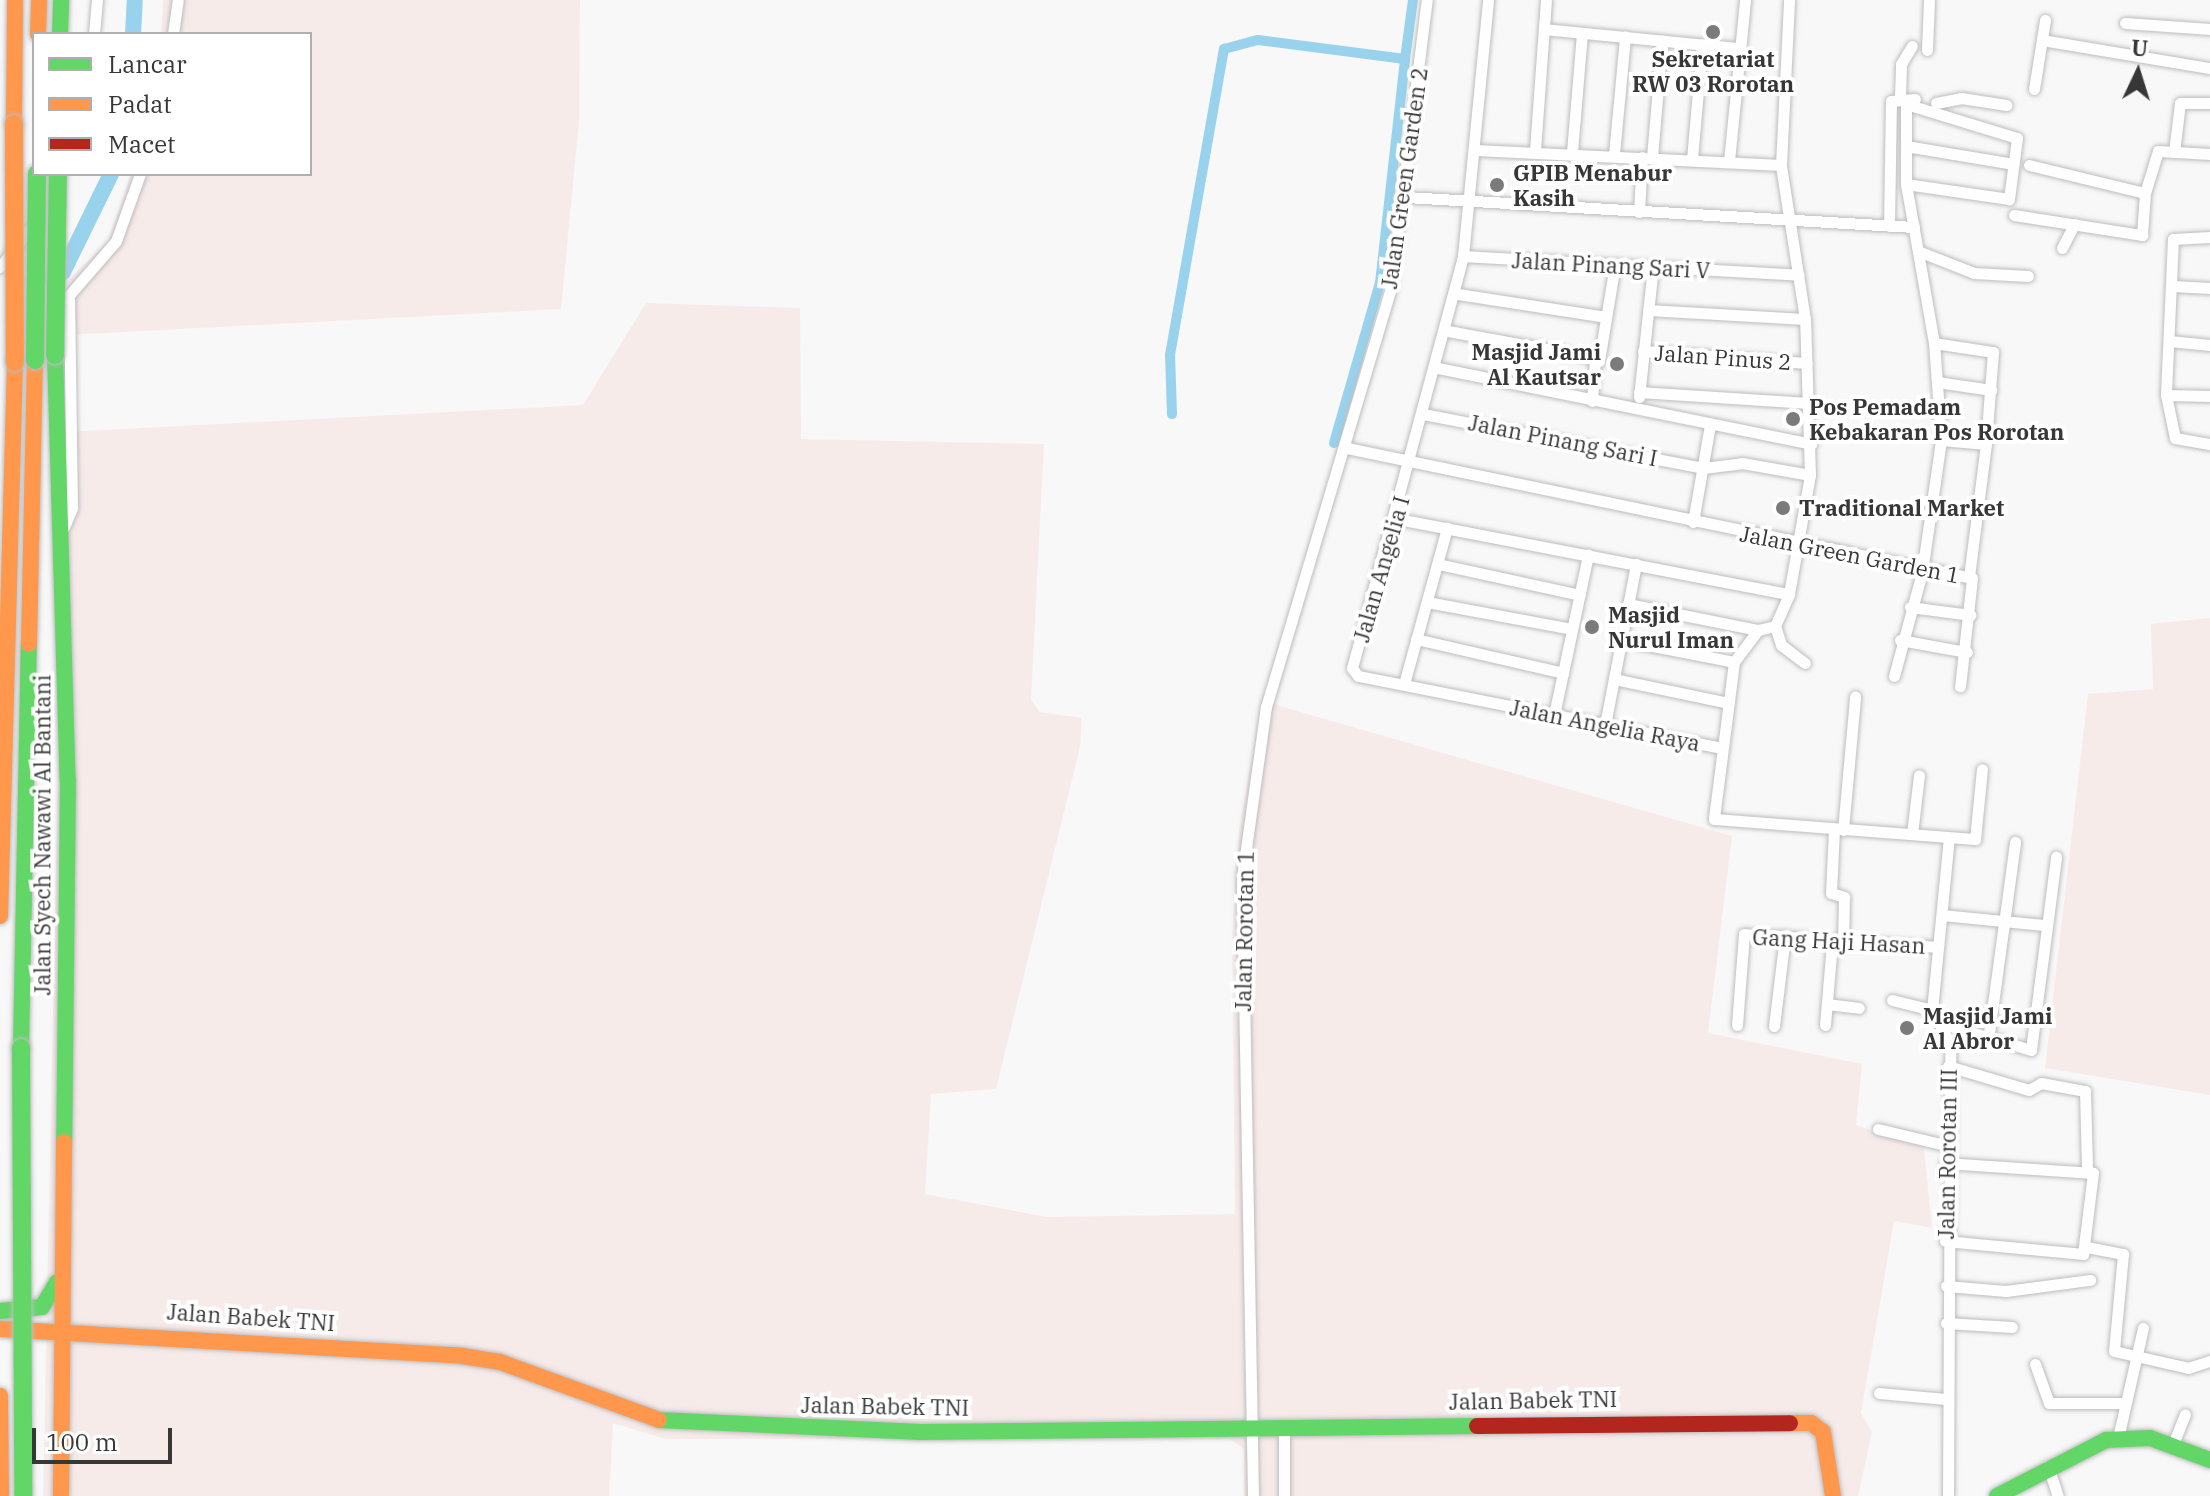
<!DOCTYPE html>
<html>
<head>
<meta charset="utf-8">
<style>
	body { margin:0 }
	#map { position:relative; width:2210px; height:1496px; overflow:hidden; background:#f8f8f9; font-family:"IBM Plex Serif",serif }
	div>[style] { position:absolute }
	[style*='--x'] { left:calc(var(--x)*1px); top:calc(var(--y)*1px); width:calc(var(--w)*1px); rotate:calc(var(--a)*1deg) }
	.industrial>* { inset:0; background:#f7ebea }
	.canal>* { height:10px; margin:-5px; padding:0 5px; transform-origin:5px; border-radius:5px; background:#99d2ec }
	.river>* { height:16px; margin:-8px; padding:0 8px; transform-origin:8px; border-radius:8px; background:#99d2ec }
	.roads { filter:drop-shadow(0 0 2px #bdbdbe) drop-shadow(0 0 2px #bdbdbe) }
	.street>* { height:11px; margin:-5.5px; padding:0 5.5px; transform-origin:5.5px; border-radius:5.5px; background:#fefefe }
	.fast>* { height:16px; margin:-8px; padding:0 8px; transform-origin:8px; border-radius:8px; background:#63d668 }
	.slow>* { height:16px; margin:-8px; padding:0 8px; transform-origin:8px; border-radius:8px; background:#ff974d }
	.jam>* { height:16px; margin:-8px; padding:0 8px; transform-origin:8px; border-radius:8px; background:#b3261e }
	.bridges { filter:drop-shadow(0 0 2px #bdbdbe) drop-shadow(0 0 2px #bdbdbe) }
	.fast-bridge>* { height:18px; margin:-9px; padding:0 9px; transform-origin:9px; border-radius:9px; background:#63d668 }
	.slow-bridge>* { height:18px; margin:-9px; padding:0 9px; transform-origin:9px; border-radius:9px; background:#ff974d }
	.dots>* { width:22px; height:22px; translate:-50% -50%; box-sizing:border-box; border:4px solid #fff; border-radius:50% }
	span { translate:-50% -50%; white-space:nowrap; text-align:center; line-height:1.15; -webkit-text-stroke:8px #fff; paint-order:stroke }
	.poi-label { font-size:22px; color:#373738; font-weight:700 }
	.left { translate:0 -50%; text-align:left }
	.right { translate:-100% -50%; text-align:right }
	.street-label { font-size:22px; color:#373738 }
	.legend { position:absolute; left:32px; top:32px; width:280px; height:144px; box-sizing:border-box; background:#fff; border:2px solid #afafaf; margin:0; padding:10px 14px; list-style:none; font-size:24px; color:#373738 }
	.legend li { display:flex; align-items:center; gap:16px; height:40px }
	.legend b { width:40px; border:2px solid #afafaf }
	.north { position:absolute; left:2098px; top:32px; width:80px; height:80px; -webkit-text-stroke:6px #fff; paint-order:stroke; rotate:4deg; font-size:22px; font-weight:700; line-height:32px; text-align:center; color:#373738 }
	.north::after { content:''; display:block; margin:auto; width:28px; height:36px; background:#373738; clip-path:polygon(50% 0,100% 100%,50% 72%,0 100%) }
	.scale { position:absolute; left:32px; top:1428px; width:140px; height:36px; box-sizing:border-box; border:4px solid #373738; border-top:0; padding-left:10px; font-size:24px; line-height:28px; white-space:nowrap; color:#373738; -webkit-text-stroke:6px #fff; paint-order:stroke }
</style>
</head>
<body>
<div id="map">
	<div class="industrial">
		<div style="clip-path:polygon(163px 0,580px 0,579px 121px,561px 309px,67px 335px,69px 279px,108px 242px,131px 174px,310px 174px,310px 34px,161px 34px)"></div>
		<div style="clip-path:polygon(646px 303px,800px 308px,801px 439px,1044px 444px,1031px 699px,1039px 712px,1082px 718px,1080px 747px,996px 1089px,931px 1094px,925px 1194px,1047px 1217px,1235px 1214px,1232px 936px,1239px 830px,1262px 701px,1732px 836px,1708px 1033px,1862px 1064px,1856px 1125px,1924px 1148px,1932px 1228px,1894px 1221px,1861px 1413px,1872px 1432px,1858px 1496px,1244px 1496px,1244px 1449px,1230px 1439px,665px 1439px,613px 1423px,609px 1496px,43px 1496px,65px 432px,583px 405px)"></div>
		<div style="clip-path:polygon(2210px 618px,2210px 1095px,2045px 1068px,2088px 694px,2153px 689px,2151px 624px)"></div>
	</div>
	<div class="canal">
		<div style="--x:1172;--y:414;--w:59;--a:-91.9"></div>
		<div style="--x:1170;--y:355;--w:311;--a:-80"></div>
		<div style="--x:1224;--y:49;--w:35;--a:-15"></div>
		<div style="--x:1258;--y:40;--w:148;--a:7.4"></div>
		<div style="--x:1405;--y:59;--w:60;--a:-82.3"></div>
		<div style="--x:1334;--y:443;--w:166;--a:-74"></div>
		<div style="--x:1380;--y:283;--w:225;--a:-83.6"></div>
	</div>
	<div class="river">
		<div style="--x:133;--y:34;--w:34;--a:-87"></div>
		<div style="--x:50;--y:279;--w:15;--a:-28"></div>
		<div style="--x:63;--y:272;--w:109;--a:-63.9"></div>
	</div>
	<div class="roads">
		<div class="street">
			<div style="--x:2125;--y:23;--w:85;--a:4"></div>
			<div style="--x:1544;--y:29;--w:196;--a:5.6"></div>
			<div style="--x:94;--y:34;--w:34;--a:-85"></div>
			<div style="--x:173;--y:34;--w:34;--a:-82"></div>
			<div style="--x:2042;--y:40;--w:170;--a:9.5"></div>
			<div style="--x:1927;--y:50;--w:50;--a:-87.7"></div>
			<div style="--x:2034;--y:89;--w:70;--a:-80.9"></div>
			<div style="--x:1900;--y:96;--w:32;--a:-88"></div>
			<div style="--x:1901;--y:64;--w:21;--a:-59"></div>
			<div style="--x:1936;--y:103;--w:25;--a:-11"></div>
			<div style="--x:1961;--y:98;--w:46;--a:8.8"></div>
			<div style="--x:1906;--y:146;--w:109;--a:9.5"></div>
			<div style="--x:1476;--y:150;--w:305;--a:2.8"></div>
			<div style="--x:1535;--y:150;--w:150;--a:-85.8"></div>
			<div style="--x:1572;--y:152;--w:119;--a:-85.2"></div>
			<div style="--x:2174;--y:152;--w:49;--a:-83"></div>
			<div style="--x:2180;--y:103;--w:30;--a:0"></div>
			<div style="--x:1614;--y:154;--w:118;--a:-84.6"></div>
			<div style="--x:1652;--y:157;--w:117;--a:-85.1"></div>
			<div style="--x:1692;--y:159;--w:115;--a:-85"></div>
			<div style="--x:1729;--y:161;--w:162;--a:-84.3"></div>
			<div style="--x:2029;--y:165;--w:119;--a:13.6"></div>
			<div style="--x:2145;--y:193;--w:44;--a:-72.8"></div>
			<div style="--x:2158;--y:151;--w:52;--a:3.3"></div>
			<div style="--x:1406;--y:197;--w:509;--a:3.38"></div>
			<div style="--x:1639;--y:212;--w:55;--a:-86.9"></div>
			<div style="--x:2014;--y:215;--w:130;--a:8.9"></div>
			<div style="--x:2142;--y:235;--w:42;--a:-85.9"></div>
			<div style="--x:1889;--y:226;--w:125;--a:-89.1"></div>
			<div style="--x:1891;--y:101;--w:24;--a:-5"></div>
			<div style="--x:2210;--y:237;--w:37;--a:177"></div>
			<div style="--x:2173;--y:239;--w:156;--a:92.6"></div>
			<div style="--x:2166;--y:395;--w:44;--a:78.2"></div>
			<div style="--x:2175;--y:438;--w:36;--a:10"></div>
			<div style="--x:2062;--y:248;--w:27;--a:-63"></div>
			<div style="--x:1918;--y:251;--w:60;--a:21.4"></div>
			<div style="--x:1974;--y:273;--w:54;--a:3.2"></div>
			<div style="--x:1463;--y:256;--w:257;--a:-84.4"></div>
			<div style="--x:0;--y:267;--w:51;--a:-52.2"></div>
			<div style="--x:2172;--y:286;--w:38;--a:3"></div>
			<div style="--x:1458;--y:294;--w:150;--a:8.8"></div>
			<div style="--x:64;--y:301;--w:79;--a:-49.1"></div>
			<div style="--x:116;--y:241;--w:71;--a:-70.3"></div>
			<div style="--x:1648;--y:310;--w:157;--a:3.3"></div>
			<div style="--x:1448;--y:331;--w:149;--a:10.4"></div>
			<div style="--x:1595;--y:358;--w:43;--a:94"></div>
			<div style="--x:2169;--y:341;--w:41;--a:5.6"></div>
			<div style="--x:1934;--y:343;--w:60;--a:8.7"></div>
			<div style="--x:1993;--y:352;--w:92;--a:94.4"></div>
			<div style="--x:1643;--y:351;--w:164;--a:4.2"></div>
			<div style="--x:1599;--y:361;--w:98;--a:-80.6"></div>
			<div style="--x:1438;--y:368;--w:381;--a:11.5"></div>
			<div style="--x:1937;--y:382;--w:55;--a:8.4"></div>
			<div style="--x:1639;--y:392;--w:170;--a:3.7"></div>
			<div style="--x:2166;--y:395;--w:44;--a:1.3"></div>
			<div style="--x:1639;--y:397;--w:131;--a:-83.9"></div>
			<div style="--x:1423;--y:414;--w:285;--a:10.9"></div>
			<div style="--x:1703;--y:468;--w:39;--a:-7"></div>
			<div style="--x:1742;--y:463;--w:69;--a:10"></div>
			<div style="--x:1941;--y:440;--w:45;--a:5.1"></div>
			<div style="--x:1986;--y:444;--w:134;--a:97.3"></div>
			<div style="--x:1347;--y:448;--w:638;--a:11.75"></div>
			<div style="--x:1972;--y:578;--w:109;--a:96.3"></div>
			<div style="--x:1398;--y:519;--w:398;--a:10.9"></div>
			<div style="--x:1693;--y:522;--w:98;--a:-80.1"></div>
			<div style="--x:64;--y:527;--w:21;--a:-67"></div>
			<div style="--x:72;--y:508;--w:210;--a:-90.8"></div>
			<div style="--x:1438;--y:564;--w:145;--a:12.3"></div>
			<div style="--x:1427;--y:602;--w:147;--a:10.5"></div>
			<div style="--x:1628;--y:604;--w:133;--a:11.3"></div>
			<div style="--x:1910;--y:607;--w:61;--a:7.6"></div>
			<div style="--x:1775;--y:626;--w:35;--a:-66"></div>
			<div style="--x:1789;--y:594;--w:121;--a:-80"></div>
			<div style="--x:1810;--y:475;--w:156;--a:-91.8"></div>
			<div style="--x:1805;--y:319;--w:156;--a:-98.9"></div>
			<div style="--x:1781;--y:165;--w:165;--a:-87.2"></div>
			<div style="--x:1775;--y:626;--w:17;--a:167"></div>
			<div style="--x:1758;--y:630;--w:40;--a:127"></div>
			<div style="--x:1734;--y:662;--w:158;--a:97.3"></div>
			<div style="--x:1714;--y:819;--w:262;--a:4.4"></div>
			<div style="--x:1975;--y:839;--w:70;--a:-84.3"></div>
			<div style="--x:1775;--y:626;--w:20;--a:72"></div>
			<div style="--x:1781;--y:645;--w:30;--a:37"></div>
			<div style="--x:1416;--y:639;--w:151;--a:13"></div>
			<div style="--x:1622;--y:640;--w:114;--a:11.1"></div>
			<div style="--x:1900;--y:640;--w:68;--a:10.2"></div>
			<div style="--x:1894;--y:676;--w:108;--a:-74.9"></div>
			<div style="--x:1922;--y:572;--w:133;--a:-81.8"></div>
			<div style="--x:1941;--y:440;--w:97;--a:-94.1"></div>
			<div style="--x:1934;--y:343;--w:161;--a:-100"></div>
			<div style="--x:1906;--y:184;--w:80;--a:-90"></div>
			<div style="--x:1906;--y:104;--w:116;--a:17"></div>
			<div style="--x:2017;--y:138;--w:62;--a:97.5"></div>
			<div style="--x:2009;--y:199;--w:104;--a:-171.7"></div>
			<div style="--x:1614;--y:679;--w:117;--a:11.8"></div>
			<div style="--x:1404;--y:684;--w:162;--a:-74.6"></div>
			<div style="--x:1554;--y:715;--w:164;--a:-78"></div>
			<div style="--x:1605;--y:725;--w:164;--a:-79.1"></div>
			<div style="--x:1722;--y:748;--w:371;--a:-168.8"></div>
			<div style="--x:1358;--y:676;--w:10;--a:-127"></div>
			<div style="--x:1352;--y:668;--w:427;--a:-74.9"></div>
			<div style="--x:1463;--y:256;--w:336;--a:3.2"></div>
			<div style="--x:1834;--y:829;--w:64;--a:92.7"></div>
			<div style="--x:1831;--y:893;--w:14;--a:17"></div>
			<div style="--x:1844;--y:897;--w:46;--a:91.2"></div>
			<div style="--x:1843;--y:830;--w:134;--a:-84.8"></div>
			<div style="--x:1912;--y:834;--w:59;--a:-83.2"></div>
			<div style="--x:1942;--y:915;--w:102;--a:5.6"></div>
			<div style="--x:1892;--y:1000;--w:41;--a:14"></div>
			<div style="--x:1827;--y:1004;--w:32;--a:7"></div>
			<div style="--x:1940;--y:1023;--w:95;--a:16.5"></div>
			<div style="--x:2031;--y:1050;--w:195;--a:-82.6"></div>
			<div style="--x:1737;--y:1025;--w:91;--a:-85.6"></div>
			<div style="--x:1744;--y:934;--w:194;--a:3.8"></div>
			<div style="--x:1825;--y:1025;--w:82;--a:-85.1"></div>
			<div style="--x:1774;--y:1026;--w:91;--a:-83"></div>
			<div style="--x:1988;--y:1040;--w:200;--a:-82.2"></div>
			<div style="--x:1948;--y:1066;--w:84;--a:16.5"></div>
			<div style="--x:2029;--y:1090;--w:14;--a:-30"></div>
			<div style="--x:2041;--y:1083;--w:45;--a:10.3"></div>
			<div style="--x:2085;--y:1091;--w:79;--a:88.5"></div>
			<div style="--x:1878;--y:1129;--w:69;--a:13.4"></div>
			<div style="--x:1945;--y:1241;--w:139;--a:5.4"></div>
			<div style="--x:2083;--y:1254;--w:82;--a:-83"></div>
			<div style="--x:2093;--y:1173;--w:148;--a:-176.1"></div>
			<div style="--x:2087;--y:1247;--w:37;--a:11"></div>
			<div style="--x:2123;--y:1254;--w:97;--a:95.3"></div>
			<div style="--x:2114;--y:1351;--w:76;--a:12.9"></div>
			<div style="--x:2188;--y:1368;--w:23;--a:-18"></div>
			<div style="--x:1946;--y:1286;--w:60;--a:4.8"></div>
			<div style="--x:2006;--y:1291;--w:85;--a:-7.5"></div>
			<div style="--x:1946;--y:1323;--w:66;--a:3.5"></div>
			<div style="--x:2035;--y:1364;--w:41;--a:70.3"></div>
			<div style="--x:2049;--y:1403;--w:73;--a:0"></div>
			<div style="--x:1879;--y:1393;--w:67;--a:5.1"></div>
			<div style="--x:1284;--y:1427;--w:69;--a:90"></div>
			<div style="--x:2118;--y:1438;--w:113;--a:-77.2"></div>
			<div style="--x:2173;--y:1444;--w:32;--a:-68"></div>
			<div style="--x:2048;--y:1466;--w:32;--a:72"></div>
			<div style="--x:1253;--y:1496;--w:619;--a:-91.02"></div>
			<div style="--x:1242;--y:877;--w:172;--a:-82"></div>
			<div style="--x:1266;--y:707;--w:434;--a:-73.4"></div>
			<div style="--x:1390;--y:291;--w:293;--a:-82.8"></div>
			<div style="--x:1948;--y:1496;--w:453;--a:-89.7"></div>
			<div style="--x:1950;--y:1043;--w:38;--a:-119"></div>
			<div style="--x:1932;--y:1010;--w:173;--a:-84.4"></div>
		</div>
		<div class="fast">
			<div style="--x:60;--y:34;--w:34;--a:-88"></div>
			<div style="--x:55;--y:355;--w:426;--a:88.3"></div>
			<div style="--x:68;--y:781;--w:361;--a:90.6"></div>
			<div style="--x:21;--y:1048;--w:404;--a:-88.9"></div>
			<div style="--x:0;--y:1311;--w:42;--a:-5.4"></div>
			<div style="--x:42;--y:1307;--w:29;--a:-59"></div>
			<div style="--x:659;--y:1420;--w:262;--a:2.6"></div>
			<div style="--x:921;--y:1432;--w:556;--a:-0.62"></div>
			<div style="--x:1997;--y:1496;--w:123;--a:-27.2"></div>
			<div style="--x:2106;--y:1440;--w:44;--a:-2.6"></div>
			<div style="--x:2150;--y:1438;--w:64;--a:20.1"></div>
		</div>
		<div class="slow">
			<div style="--x:38;--y:34;--w:34;--a:-88"></div>
			<div style="--x:14;--y:124;--w:124;--a:-89.5"></div>
			<div style="--x:29;--y:644;--w:284;--a:-88.8"></div>
			<div style="--x:0;--y:916;--w:554;--a:-88.45"></div>
			<div style="--x:0;--y:1329;--w:463;--a:3.3"></div>
			<div style="--x:462;--y:1356;--w:38;--a:9"></div>
			<div style="--x:500;--y:1362;--w:169;--a:20"></div>
			<div style="--x:0;--y:1396;--w:100;--a:89.4"></div>
			<div style="--x:1790;--y:1423;--w:21;--a:0"></div>
			<div style="--x:1811;--y:1423;--w:15;--a:37"></div>
			<div style="--x:1823;--y:1432;--w:65;--a:81.1"></div>
			<div style="--x:61;--y:1496;--w:354;--a:-89.5"></div>
		</div>
		<div class="jam">
			<div style="--x:1477;--y:1426;--w:313;--a:-0.5"></div>
		</div>
	</div>
	<div class="bridges">
		<div class="fast-bridge">
			<div style="--x:55;--y:355;--w:181;--a:-89.1"></div>
			<div style="--x:35;--y:360;--w:186;--a:-89.4"></div>
			<div style="--x:21;--y:1048;--w:448;--a:89.7"></div>
		</div>
		<div class="slow-bridge">
			<div style="--x:14;--y:124;--w:238;--a:89.8"></div>
		</div>
	</div>
	<div class="dots">
		<div style="left:1713px;top:32px;background:#7b7b7c"></div>
		<div style="left:1497px;top:185px;background:#7b7b7c"></div>
		<div style="left:1617px;top:364px;background:#7b7b7c"></div>
		<div style="left:1793px;top:419px;background:#7b7b7c"></div>
		<div style="left:1783px;top:508px;background:#7b7b7c"></div>
		<div style="left:1592px;top:627px;background:#7b7b7c"></div>
		<div style="left:1907px;top:1028px;background:#7b7b7c"></div>
	</div>
	<div class="poi-label">
		<span style="left:1713px;top:71px">Sekretariat<br>RW 03 Rorotan</span>
		<span class="left" style="left:1513px;top:185px">GPIB Menabur<br>Kasih</span>
		<span class="right" style="left:1601px;top:364px">Masjid Jami<br>Al Kautsar</span>
		<span class="left" style="left:1809px;top:419px">Pos Pemadam<br>Kebakaran Pos Rorotan</span>
		<span class="left" style="left:1799px;top:508px">Traditional Market</span>
		<span class="left" style="left:1608px;top:627px">Masjid<br>Nurul Iman</span>
		<span class="left" style="left:1923px;top:1028px">Masjid Jami<br>Al Abror</span>
	</div>
	<div class="street-label">
		<span style="left:1404px;top:178px;rotate:-82deg">Jalan Green Garden 2</span>
		<span style="left:1611px;top:265px;rotate:3deg">Jalan Pinang Sari V</span>
		<span style="left:1723px;top:357px;rotate:4deg">Jalan Pinus 2</span>
		<span style="left:1563px;top:440px;rotate:11deg">Jalan Pinang Sari I</span>
		<span style="left:1850px;top:554px;rotate:11deg">Jalan Green Garden 1</span>
		<span style="left:1381px;top:569px;rotate:-74deg">Jalan Angelia I</span>
		<span style="left:1605px;top:725px;rotate:11deg">Jalan Angelia Raya</span>
		<span style="left:42px;top:835px;rotate:-90deg">Jalan Syech Nawawi Al Bantani</span>
		<span style="left:1244px;top:931px;rotate:-89deg">Jalan Rorotan 1</span>
		<span style="left:1839px;top:941px;rotate:3deg">Gang Haji Hasan</span>
		<span style="left:1947px;top:1154px;rotate:-89deg">Jalan Rorotan III</span>
		<span style="left:251px;top:1317px;rotate:4deg">Jalan Babek TNI</span>
		<span style="left:1533px;top:1400px;rotate:-1deg">Jalan Babek TNI</span>
		<span style="left:885px;top:1406px;rotate:1deg">Jalan Babek TNI</span>
	</div>
	<ul class="legend">
	<li><b style="height:10px;background:#63d668"></b>Lancar</li>
	<li><b style="height:10px;background:#ff974d"></b>Padat</li>
	<li><b style="height:10px;background:#b3261e"></b>Macet</li>
	</ul>
	<div class="north">U</div>
	<div class="scale">100 m</div>
</div>
</body>
</html>
